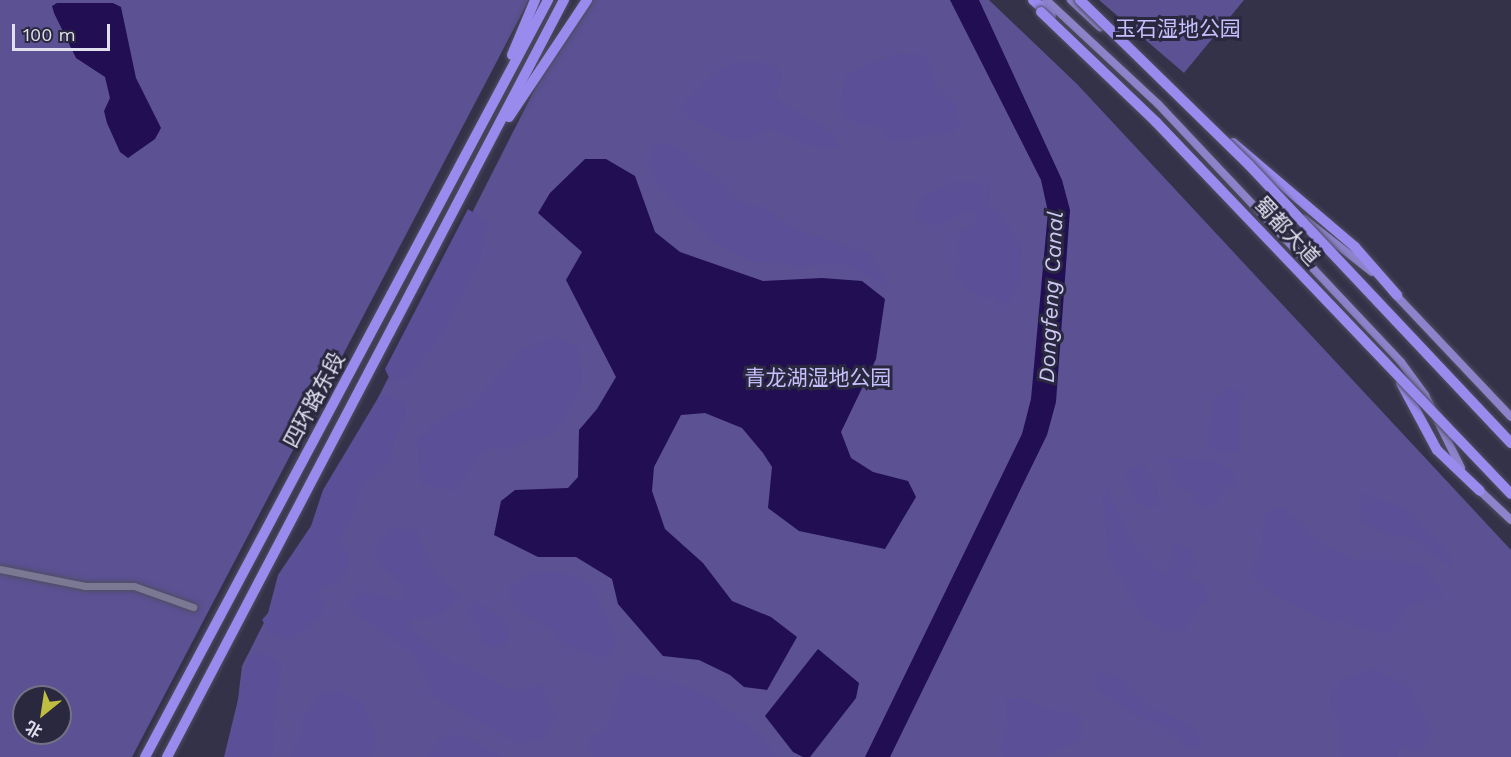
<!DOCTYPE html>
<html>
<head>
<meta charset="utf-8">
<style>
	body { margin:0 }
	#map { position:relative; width:1511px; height:757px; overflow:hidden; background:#343248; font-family:"Work Sans","Noto Sans SC",sans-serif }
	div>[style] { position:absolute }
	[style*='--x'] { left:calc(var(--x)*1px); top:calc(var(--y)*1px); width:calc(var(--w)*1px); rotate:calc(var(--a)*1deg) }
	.green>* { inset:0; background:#5b5193 }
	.forest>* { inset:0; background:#5b4f97 }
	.water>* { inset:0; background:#220e52 }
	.roads { filter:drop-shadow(0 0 2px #4f4d60) drop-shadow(0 0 2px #4f4d60) }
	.minor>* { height:7px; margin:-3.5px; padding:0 3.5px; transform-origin:3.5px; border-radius:3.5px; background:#7a7893 }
	.major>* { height:8px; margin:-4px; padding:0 4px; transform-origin:4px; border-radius:4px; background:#8d83ca }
	.highway>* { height:10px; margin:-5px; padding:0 5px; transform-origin:5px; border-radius:5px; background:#998bee }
	.bridges { filter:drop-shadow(0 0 2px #4f4d60) drop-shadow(0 0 2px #4f4d60) }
	.highway-bridge>* { height:10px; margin:-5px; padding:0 5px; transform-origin:5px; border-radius:5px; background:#998bee }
	span { translate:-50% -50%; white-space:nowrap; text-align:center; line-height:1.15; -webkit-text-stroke:6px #2a283e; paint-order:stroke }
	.park-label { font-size:21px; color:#c5bffd }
	.street-label { font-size:21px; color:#e1e0ef }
	.water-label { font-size:22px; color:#ccc9f3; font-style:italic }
	.north { position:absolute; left:12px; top:685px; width:60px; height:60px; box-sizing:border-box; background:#2a283e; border:2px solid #737285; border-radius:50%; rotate:210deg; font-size:16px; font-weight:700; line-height:24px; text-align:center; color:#e1e0ef }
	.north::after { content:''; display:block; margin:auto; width:21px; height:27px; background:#bfbe41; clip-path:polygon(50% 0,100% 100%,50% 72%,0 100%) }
	.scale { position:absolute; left:12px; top:24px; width:98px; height:27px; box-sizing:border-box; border:3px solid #e1e0ef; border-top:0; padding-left:8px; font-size:18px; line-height:21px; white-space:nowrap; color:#e1e0ef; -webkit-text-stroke:4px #2a283e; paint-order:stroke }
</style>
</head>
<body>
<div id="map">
	<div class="green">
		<div style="clip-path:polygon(evenodd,0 0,529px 0,132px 757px,0 757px,0 0,24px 697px,60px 697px,60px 733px,24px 733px,24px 697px)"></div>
		<div style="clip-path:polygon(580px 0,989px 0,1077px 84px,1511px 550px,1511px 757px,231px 757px,242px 666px)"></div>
		<div style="clip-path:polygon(1099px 0,1244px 0,1184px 73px)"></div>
	</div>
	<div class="forest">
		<div style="clip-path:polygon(894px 54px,920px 55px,927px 59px,937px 87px,956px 104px,959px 124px,954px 132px,888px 142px,880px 126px,854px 123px,845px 116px,840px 108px,846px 75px)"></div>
		<div style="clip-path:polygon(734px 63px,759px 62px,778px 68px,782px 74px,776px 98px,836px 136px,838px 149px,808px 145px,769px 128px,748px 140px,734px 141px,686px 115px,680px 109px,685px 102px,714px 73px)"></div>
		<div style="clip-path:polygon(655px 144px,671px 144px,684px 152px,694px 165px,719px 180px,741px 203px,763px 208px,800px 231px,869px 253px,890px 288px,847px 264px,805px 265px,801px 270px,785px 263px,750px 261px,714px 243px,658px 184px,648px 164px)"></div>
		<div style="clip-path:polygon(957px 182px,990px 184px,988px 206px,1003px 216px,1021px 248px,1019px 286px,1004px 306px,995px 299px,994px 292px,989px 299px,965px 287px,956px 273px,960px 260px,959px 234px,975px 222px,980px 211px,966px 212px,937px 226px,916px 220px,919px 203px,927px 195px)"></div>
		<div style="clip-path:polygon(468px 209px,487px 222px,480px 259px,444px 331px,418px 364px,405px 377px,391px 382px,385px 369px)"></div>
		<div style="clip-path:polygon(553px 337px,578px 348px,582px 375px,581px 387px,553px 435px,529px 440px,511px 449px,500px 446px,483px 451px,455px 490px,422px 484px,417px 440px,451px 412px,471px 407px,519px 352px)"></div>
		<div style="clip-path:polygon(1229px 388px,1244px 394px,1240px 405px,1240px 453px,1208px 448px,1213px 400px)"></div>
		<div style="clip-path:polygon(381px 393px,405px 403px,406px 412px,394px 440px,391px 459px,364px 485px,340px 541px,348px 556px,348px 567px,337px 582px,321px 587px,316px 595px,325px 600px,319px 618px,290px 639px,273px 635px,262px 620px,268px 613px,278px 575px,311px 526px,323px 490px)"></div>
		<div style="clip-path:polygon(1167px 458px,1212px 460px,1233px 470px,1236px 487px,1225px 485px,1220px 498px,1209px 509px,1191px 501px,1195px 493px,1177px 486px)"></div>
		<div style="clip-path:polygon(1143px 466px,1156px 487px,1159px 503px,1151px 509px,1136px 500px,1126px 481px,1129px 469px)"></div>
		<div style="clip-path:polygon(1107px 488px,1131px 541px,1147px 561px,1167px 575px,1175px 543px,1190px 550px,1196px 565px,1181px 573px,1206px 588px,1210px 602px,1199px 606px,1184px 631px,1163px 630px,1141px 614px,1109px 555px,1103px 496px)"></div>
		<div style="clip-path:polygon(1361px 493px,1405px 508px,1448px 553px,1453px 568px,1409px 536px,1390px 535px,1362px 522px)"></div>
		<div style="clip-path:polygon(1283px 507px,1322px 545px,1352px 559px,1393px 560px,1425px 567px,1444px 596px,1407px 606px,1388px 633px,1351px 625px,1344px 617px,1337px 623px,1324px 620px,1273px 593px,1249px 574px,1261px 556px,1265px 514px)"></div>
		<div style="clip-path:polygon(390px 528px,416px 530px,430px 565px,460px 598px,439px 616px,410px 620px,411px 629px,455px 665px,467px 666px,512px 691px,545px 685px,545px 695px,556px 715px,544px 737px,518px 743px,435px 697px,414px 654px,354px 612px,349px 602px,361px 591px,402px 601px,402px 584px,380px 564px,375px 550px)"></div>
		<div style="clip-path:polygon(533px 571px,571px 574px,590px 584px,615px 636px,617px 644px,608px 658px,564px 646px,552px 630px,517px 610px,508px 590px)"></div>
		<div style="clip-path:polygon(474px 601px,494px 612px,510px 629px,506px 645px,493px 648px,480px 641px,481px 628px,467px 613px)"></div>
		<div style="clip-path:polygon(253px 653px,267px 653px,282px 667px,275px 705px,272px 757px,224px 757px,246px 667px)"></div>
		<div style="clip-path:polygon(1373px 669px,1410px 685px,1431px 733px,1421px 751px,1398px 748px,1397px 757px,1342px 757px,1341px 731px,1329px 694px,1344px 679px)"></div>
		<div style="clip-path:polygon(633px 672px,691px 688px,711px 698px,762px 736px,775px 757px,593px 757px,588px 744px,591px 738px,608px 726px,620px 687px,627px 674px)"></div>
		<div style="clip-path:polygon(1097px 672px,1119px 677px,1152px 710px,1167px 713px,1196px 731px,1201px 748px,1191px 750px,1162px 725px,1136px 716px,1098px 690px)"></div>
		<div style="clip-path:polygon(324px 691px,340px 691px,364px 703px,364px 712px,377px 730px,377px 746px,369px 757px,291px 757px,302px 734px,302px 719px)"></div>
		<div style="clip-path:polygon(1023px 698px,1044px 709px,1080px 715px,1082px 739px,1044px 757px,1004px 757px,999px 749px,1008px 726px,1006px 699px)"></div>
		<div style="clip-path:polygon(462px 735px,470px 739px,500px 757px,427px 757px,441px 738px)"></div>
	</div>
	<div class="water">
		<div style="clip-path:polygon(950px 0,979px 0,1062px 180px,1070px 210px,1056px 402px,1047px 435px,890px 757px,865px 757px,1022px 434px,1031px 399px,1048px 212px,1041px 180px)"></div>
		<div style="clip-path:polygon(57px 3px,113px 3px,121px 7px,136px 78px,161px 128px,155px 139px,128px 158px,120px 152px,107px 123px,104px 111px,110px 98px,105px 77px,76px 58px,54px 13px,52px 6px)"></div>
		<div style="clip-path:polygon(585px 159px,606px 159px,635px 176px,655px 232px,680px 252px,763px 281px,822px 278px,862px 281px,885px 299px,876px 359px,841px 432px,851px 458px,873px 472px,908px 481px,916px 497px,885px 549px,799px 531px,768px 508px,772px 467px,763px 453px,742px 428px,705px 413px,681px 415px,654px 467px,652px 491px,665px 529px,703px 563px,732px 601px,771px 617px,797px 637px,767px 690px,744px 687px,730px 675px,699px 660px,663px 656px,618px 604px,612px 579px,576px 557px,538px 557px,494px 535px,501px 501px,515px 490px,568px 488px,578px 477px,579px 430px,597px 409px,616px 377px,566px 280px,582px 252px,538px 213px,550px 193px)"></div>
		<div style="clip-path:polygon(818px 649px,859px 683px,856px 698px,810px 757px,803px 757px,793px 752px,765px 716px)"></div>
	</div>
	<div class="roads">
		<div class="minor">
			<div style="--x:0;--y:569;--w:87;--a:11.3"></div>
			<div style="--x:85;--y:586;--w:49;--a:0"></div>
			<div style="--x:134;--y:586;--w:63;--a:19.6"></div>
		</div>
		<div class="major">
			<div style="--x:1046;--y:0;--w:153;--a:42.9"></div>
			<div style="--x:1158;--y:104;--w:354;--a:46.7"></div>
			<div style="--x:1401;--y:362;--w:41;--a:54"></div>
			<div style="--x:1425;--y:395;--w:81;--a:63.7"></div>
			<div style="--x:1071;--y:0;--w:40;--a:43"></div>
			<div style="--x:1304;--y:219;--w:86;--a:37.9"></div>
			<div style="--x:1392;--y:291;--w:173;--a:46.6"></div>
			<div style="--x:1476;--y:487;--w:48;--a:43.3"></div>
		</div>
		<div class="highway">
			<div style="--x:1033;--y:0;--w:24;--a:42"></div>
			<div style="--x:512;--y:55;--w:60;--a:-67.3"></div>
			<div style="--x:509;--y:117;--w:141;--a:-56.3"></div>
			<div style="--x:1233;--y:143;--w:160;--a:40.4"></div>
			<div style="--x:1355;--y:247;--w:64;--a:48.8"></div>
			<div style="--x:1401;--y:383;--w:76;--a:61.8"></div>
			<div style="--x:1437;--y:450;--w:59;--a:43.6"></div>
			<div style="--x:145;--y:757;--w:858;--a:-61.97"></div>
			<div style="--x:167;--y:757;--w:855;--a:-62.33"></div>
		</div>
	</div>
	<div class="bridges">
		<div class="highway-bridge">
			<div style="--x:1080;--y:0;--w:236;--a:44.3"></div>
			<div style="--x:1249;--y:165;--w:382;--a:46.7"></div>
			<div style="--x:1041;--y:12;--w:159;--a:43.7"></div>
			<div style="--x:1156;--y:122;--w:514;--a:46.34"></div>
		</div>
	</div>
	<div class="park-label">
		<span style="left:1178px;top:29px">玉石湿地公园</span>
		<span style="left:818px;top:378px">青龙湖湿地公园</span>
	</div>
	<div class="street-label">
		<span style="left:1287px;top:231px;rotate:47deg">蜀都大道</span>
		<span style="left:314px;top:400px;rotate:-62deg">四环路东段</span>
	</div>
	<div class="water-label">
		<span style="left:1051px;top:297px;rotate:-87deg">Dongfeng Canal</span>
	</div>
	<div class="north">北</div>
	<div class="scale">100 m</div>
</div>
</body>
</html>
